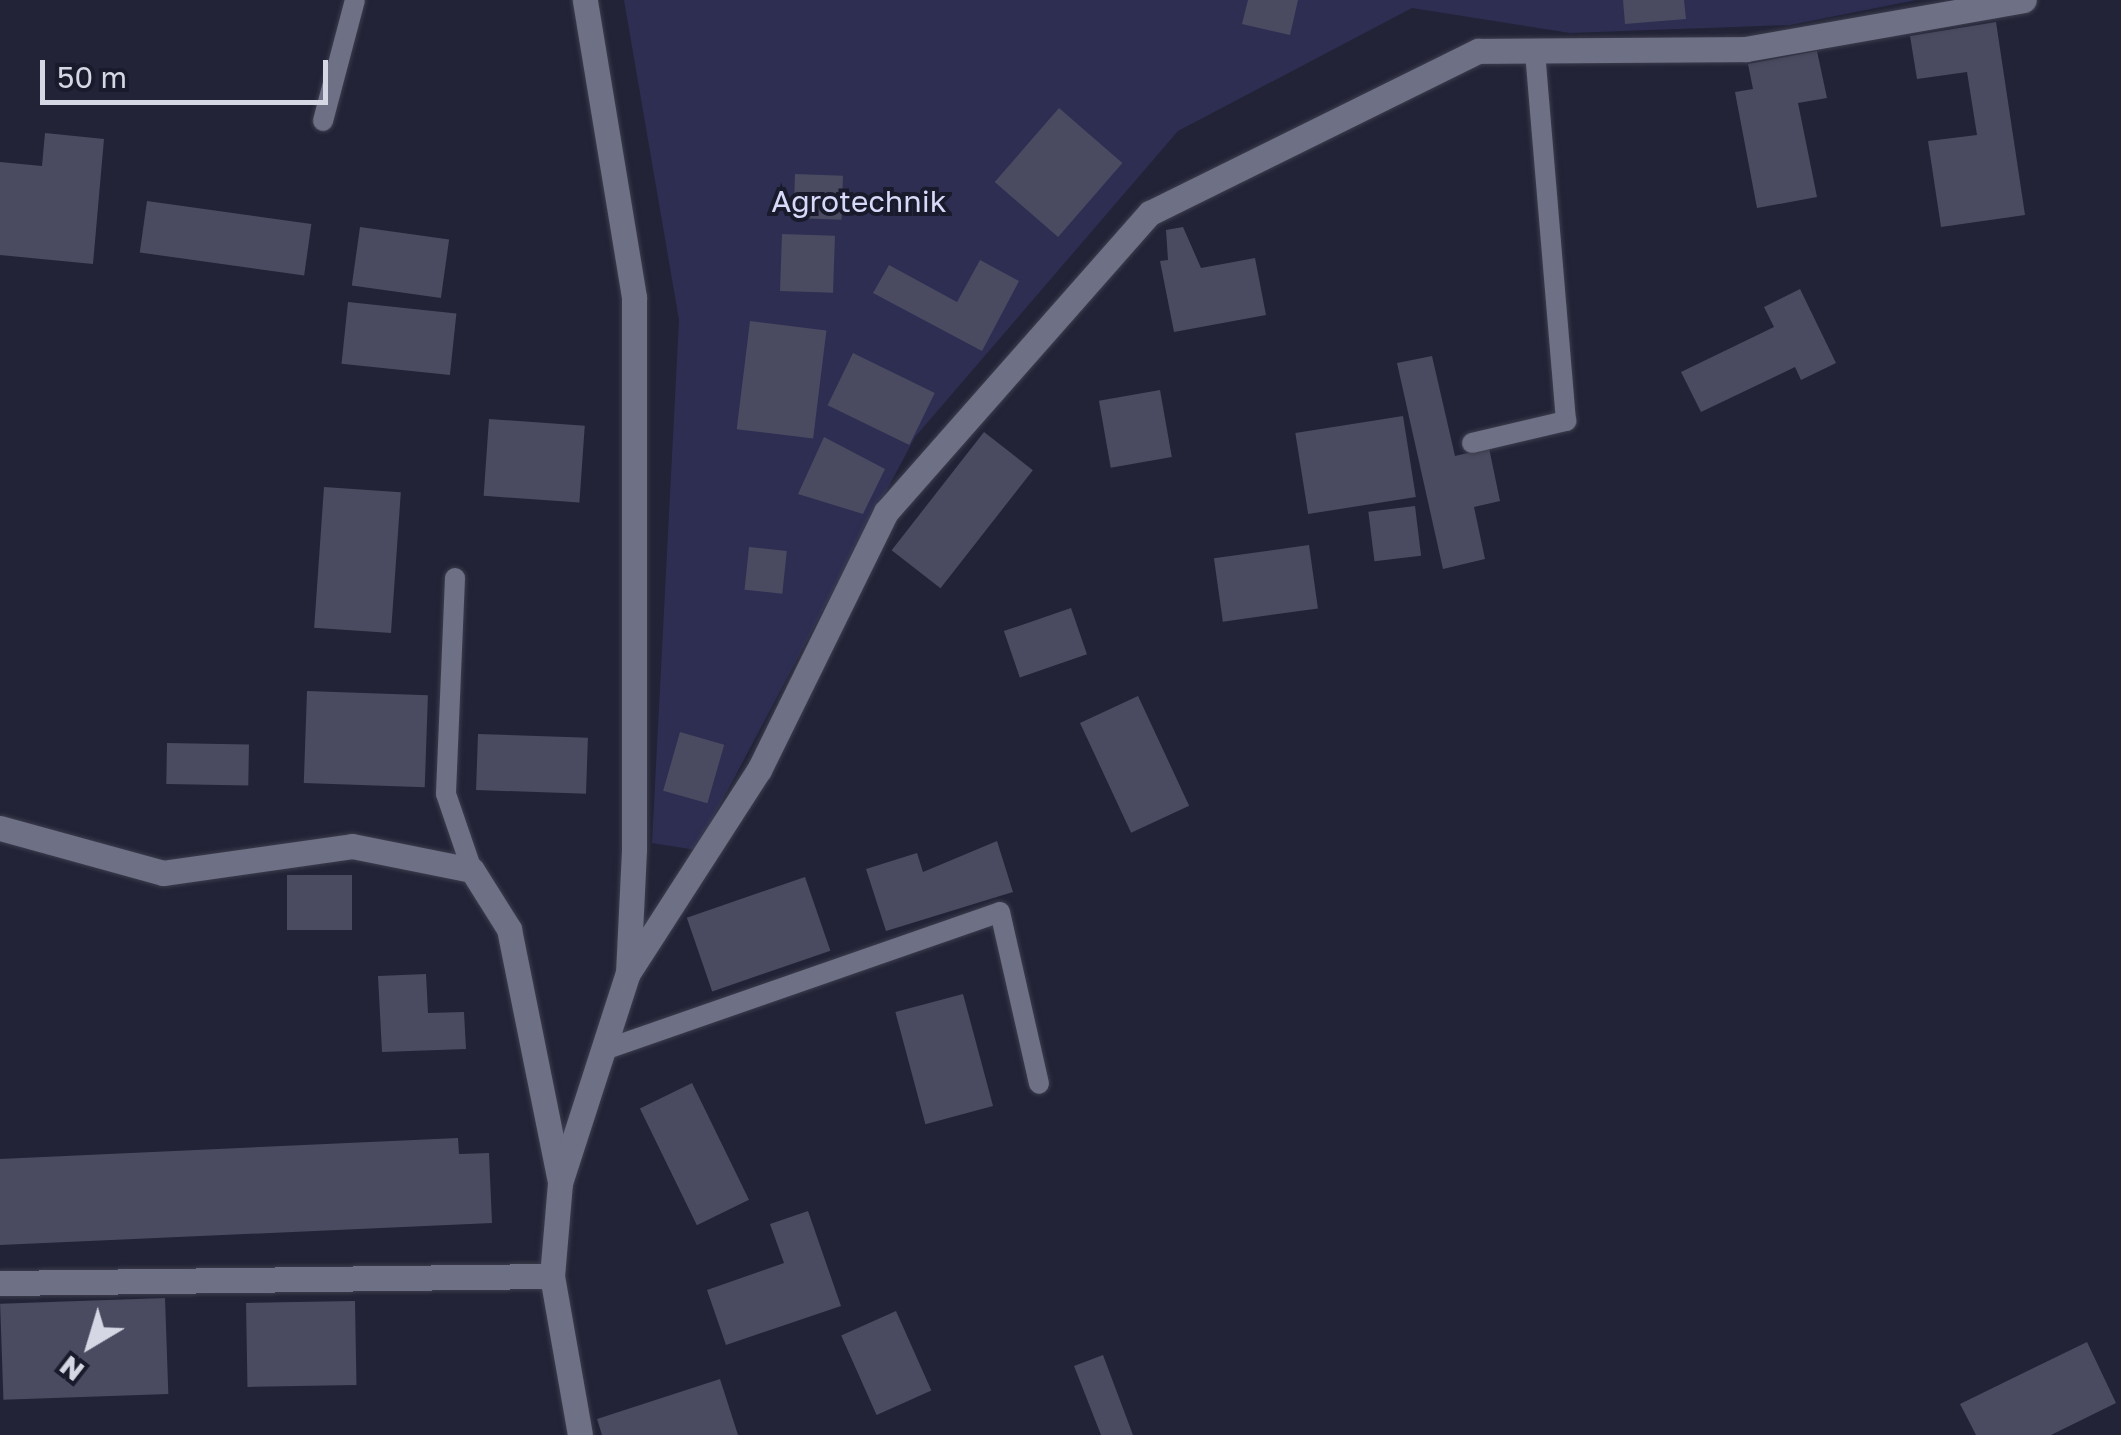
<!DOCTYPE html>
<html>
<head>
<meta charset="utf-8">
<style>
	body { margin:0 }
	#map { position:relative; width:2121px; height:1435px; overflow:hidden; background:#222336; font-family:"Golos Text",sans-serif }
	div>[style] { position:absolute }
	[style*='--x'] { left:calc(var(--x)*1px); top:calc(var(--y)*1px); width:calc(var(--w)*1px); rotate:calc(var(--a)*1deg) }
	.green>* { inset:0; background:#2d2e52 }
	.building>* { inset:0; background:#4a4b60; transform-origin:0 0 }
	.roads { filter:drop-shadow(0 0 2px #3c3d4d) drop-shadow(0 0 2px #3c3d4d) }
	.service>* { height:20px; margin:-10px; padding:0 10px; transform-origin:10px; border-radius:10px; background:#6e7086 }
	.minor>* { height:25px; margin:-12.5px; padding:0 12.5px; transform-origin:12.5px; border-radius:12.5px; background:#6e7086 }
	span { translate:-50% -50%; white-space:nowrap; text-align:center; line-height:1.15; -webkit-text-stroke:8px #191a2b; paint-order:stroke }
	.park-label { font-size:30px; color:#d6d9f7 }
	.north { position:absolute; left:40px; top:1295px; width:100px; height:100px; -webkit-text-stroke:8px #191a2b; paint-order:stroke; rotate:218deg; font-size:28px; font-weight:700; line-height:40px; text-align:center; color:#d6d7e4 }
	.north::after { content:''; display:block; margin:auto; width:35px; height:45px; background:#d6d7e4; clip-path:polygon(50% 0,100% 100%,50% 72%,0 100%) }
	.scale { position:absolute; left:40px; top:60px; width:288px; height:45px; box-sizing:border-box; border:5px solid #d6d7e4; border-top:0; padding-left:12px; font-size:30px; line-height:35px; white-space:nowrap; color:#d6d7e4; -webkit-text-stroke:8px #191a2b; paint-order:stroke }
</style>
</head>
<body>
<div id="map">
	<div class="green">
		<div style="clip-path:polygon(624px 0,1916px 0,1790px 25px,1570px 33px,1412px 8px,1178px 131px,915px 437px,696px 850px,652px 843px,679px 320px)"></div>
	</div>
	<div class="building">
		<div style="clip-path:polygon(1248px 0,1298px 0,1290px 35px,1242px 24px)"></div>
		<div style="clip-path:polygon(1623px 0,1684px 0,1686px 19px,1625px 24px)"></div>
		<div style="clip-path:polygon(1996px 22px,2025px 215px,1941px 227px,1928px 141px,1977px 135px,1967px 72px,1917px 79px,1910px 36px)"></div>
		<div style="clip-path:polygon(1817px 51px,1827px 98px,1798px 103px,1817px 197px,1757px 208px,1735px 92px,1753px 89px,1748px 64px)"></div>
		<div style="left:1059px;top:108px;width:84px;height:98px;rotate:41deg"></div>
		<div style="clip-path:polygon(45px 133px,104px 139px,93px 264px,0 255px,0 162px,42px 166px)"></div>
		<div style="left:795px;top:174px;width:48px;height:44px;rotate:2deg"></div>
		<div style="left:147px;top:201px;width:166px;height:52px;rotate:8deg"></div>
		<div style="left:360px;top:227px;width:90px;height:59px;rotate:8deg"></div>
		<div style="clip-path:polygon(1183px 227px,1201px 268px,1255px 258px,1266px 315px,1174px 332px,1160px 261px,1168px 260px,1166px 230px)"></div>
		<div style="left:782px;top:234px;width:53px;height:57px;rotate:2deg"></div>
		<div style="clip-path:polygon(980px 260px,1019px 281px,982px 351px,873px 293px,889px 265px,957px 302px)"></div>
		<div style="clip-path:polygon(1800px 289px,1836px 363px,1801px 380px,1795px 367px,1701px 412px,1681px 372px,1774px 327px,1764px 307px)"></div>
		<div style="left:348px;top:302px;width:109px;height:62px;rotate:6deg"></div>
		<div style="left:750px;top:321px;width:77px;height:109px;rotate:7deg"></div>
		<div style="left:853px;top:353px;width:91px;height:58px;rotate:26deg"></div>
		<div style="clip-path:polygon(1432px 356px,1455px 456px,1489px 448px,1500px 501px,1474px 507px,1485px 559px,1443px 569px,1397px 363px)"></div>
		<div style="left:1160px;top:390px;width:68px;height:62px;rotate:80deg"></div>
		<div style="left:1403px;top:416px;width:82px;height:109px;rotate:81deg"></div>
		<div style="left:489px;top:419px;width:96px;height:77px;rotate:4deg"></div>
		<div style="left:984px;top:432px;width:62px;height:150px;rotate:38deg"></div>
		<div style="clip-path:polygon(824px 437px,885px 469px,863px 514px,798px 494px)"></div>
		<div style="left:324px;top:487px;width:77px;height:141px;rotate:4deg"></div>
		<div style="left:1415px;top:506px;width:50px;height:47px;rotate:83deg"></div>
		<div style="left:1309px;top:545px;width:64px;height:96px;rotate:82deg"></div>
		<div style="left:749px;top:547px;width:38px;height:43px;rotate:6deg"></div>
		<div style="left:1071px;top:608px;width:49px;height:71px;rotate:71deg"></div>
		<div style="left:307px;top:691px;width:121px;height:92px;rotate:2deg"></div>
		<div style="left:1138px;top:696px;width:121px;height:64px;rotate:65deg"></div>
		<div style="left:680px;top:732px;width:46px;height:61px;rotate:16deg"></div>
		<div style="left:478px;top:734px;width:110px;height:56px;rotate:2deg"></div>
		<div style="left:167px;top:743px;width:82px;height:41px;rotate:1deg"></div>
		<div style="clip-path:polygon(997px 841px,1013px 892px,886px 931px,866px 869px,917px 853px,923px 872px)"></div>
		<div style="left:287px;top:875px;width:65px;height:55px"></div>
		<div style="left:805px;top:877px;width:78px;height:125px;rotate:71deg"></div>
		<div style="clip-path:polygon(426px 974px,428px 1013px,464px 1012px,466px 1049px,382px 1052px,378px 976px)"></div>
		<div style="left:963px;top:994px;width:116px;height:70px;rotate:75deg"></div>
		<div style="left:692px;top:1083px;width:130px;height:58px;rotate:64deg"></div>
		<div style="clip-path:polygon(458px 1138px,459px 1154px,489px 1153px,492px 1223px,0 1245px,0 1159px)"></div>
		<div style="clip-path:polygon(808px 1211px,841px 1306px,726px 1345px,707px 1290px,784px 1263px,770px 1224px)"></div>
		<div style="left:165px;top:1298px;width:96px;height:165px;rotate:88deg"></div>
		<div style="left:355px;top:1301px;width:84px;height:109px;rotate:89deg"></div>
		<div style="left:896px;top:1311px;width:87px;height:60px;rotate:66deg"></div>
		<div style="clip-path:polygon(2087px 1342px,2116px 1403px,2051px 1435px,1976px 1435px,1960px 1404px)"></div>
		<div style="clip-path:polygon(1103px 1355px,1133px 1435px,1101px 1435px,1074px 1366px)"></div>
		<div style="clip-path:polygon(720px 1379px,738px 1435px,602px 1435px,597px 1419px)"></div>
	</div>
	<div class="roads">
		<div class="service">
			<div style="--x:323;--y:121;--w:125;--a:-75.2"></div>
			<div style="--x:1472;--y:443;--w:97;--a:-13.2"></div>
			<div style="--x:1566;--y:421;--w:372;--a:-94.8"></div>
			<div style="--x:455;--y:578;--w:216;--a:92.4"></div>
			<div style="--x:446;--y:794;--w:80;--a:71.1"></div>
			<div style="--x:604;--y:1050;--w:419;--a:-19.2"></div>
			<div style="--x:1000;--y:912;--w:176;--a:77.2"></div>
		</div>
		<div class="minor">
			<div style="--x:0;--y:828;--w:169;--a:15.4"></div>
			<div style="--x:163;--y:873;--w:191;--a:-8.1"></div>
			<div style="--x:352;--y:846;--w:122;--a:11.3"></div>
			<div style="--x:472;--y:870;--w:70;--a:57.9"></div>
			<div style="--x:509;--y:929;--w:259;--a:78.6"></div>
			<div style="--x:560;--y:1183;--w:93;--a:94.9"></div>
			<div style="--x:552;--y:1276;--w:161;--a:80"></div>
			<div style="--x:628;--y:973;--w:242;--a:-57.2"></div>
			<div style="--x:759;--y:770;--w:288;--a:-63.8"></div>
			<div style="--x:886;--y:512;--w:399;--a:-48.6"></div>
			<div style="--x:1150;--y:213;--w:366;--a:-26.3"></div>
			<div style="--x:1478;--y:51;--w:268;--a:-0.4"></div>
			<div style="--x:1746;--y:49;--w:282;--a:-10"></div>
			<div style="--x:560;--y:1183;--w:221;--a:-72.1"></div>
			<div style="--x:628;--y:973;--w:124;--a:-87.2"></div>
			<div style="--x:634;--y:849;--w:552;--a:-90"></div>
			<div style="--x:634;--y:297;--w:301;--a:-99.4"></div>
			<div style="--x:0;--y:1283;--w:552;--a:-0.73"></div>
		</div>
	</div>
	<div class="park-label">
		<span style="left:859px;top:201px">Agrotechnik</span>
	</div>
	<div class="north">N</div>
	<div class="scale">50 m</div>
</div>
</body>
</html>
